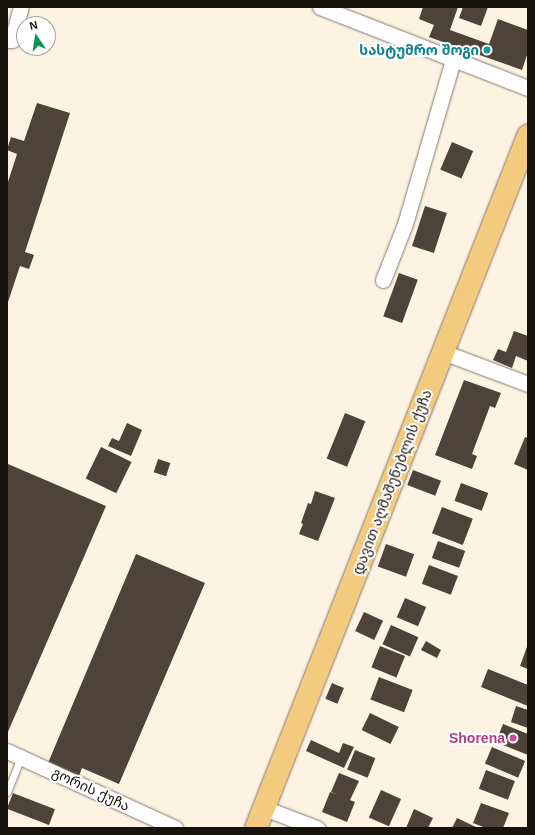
<!DOCTYPE html>
<html>
<head>
<meta charset="utf-8">
<style>
	body { margin:0 }
	#map { position:relative; width:535px; height:835px; overflow:hidden; background:#fdf3e3; font-family:Helvetica,"Noto Sans Georgian",sans-serif }
	div>[style] { position:absolute }
	[style*='--x'] { left:calc(var(--x)*1px); top:calc(var(--y)*1px); width:calc(var(--w)*1px); rotate:calc(var(--a)*1deg) }
	.building>* { inset:0; background:#4f4238; transform-origin:0 0 }
	.roads { filter:drop-shadow(0 0 1px #827a6c) drop-shadow(0 0 1px #827a6c) }
	.service>* { height:7px; margin:-3.5px; padding:0 3.5px; transform-origin:3.5px; border-radius:3.5px; background:#fff }
	.minor>* { height:15px; margin:-7.5px; padding:0 7.5px; transform-origin:7.5px; border-radius:7.5px; background:#fff }
	.trunk>* { height:22px; margin:-11px; padding:0 11px; transform-origin:11px; border-radius:11px; background:#f4ca7f }
	.dots>* { width:11px; height:11px; translate:-50% -50%; box-sizing:border-box; border:2px solid #fff; border-radius:50% }
	span { translate:-50% -50%; white-space:nowrap; text-align:center; line-height:1.15; -webkit-text-stroke:4px #fff; paint-order:stroke }
	.culture-label { font-size:14px; color:#0d838f; font-weight:700 }
	.right { translate:-100% -50%; text-align:right }
	.street-label { font-size:14px; color:#16130d }
	.hotel-label { font-size:14px; color:#b23c85; font-weight:700 }
	.frame { position:absolute; inset:0; border:8px solid #16130d; pointer-events:none }
	.north { position:absolute; left:16px; top:16px; width:40px; height:40px; box-sizing:border-box; background:#fff; border:1px solid #a2a19e; border-radius:50%; rotate:347deg; font-size:11px; font-weight:700; line-height:16px; text-align:center; color:#16130d }
	.north::after { content:''; display:block; margin:auto; width:14px; height:18px; background:#0a9352; clip-path:polygon(50% 0,100% 100%,50% 72%,0 100%) }
</style>
</head>
<body>
<div id="map">
	<div class="building">
		<div style="clip-path:polygon(423px 7px,458px 7px,450px 30px,489px 44px,498px 19px,528px 30px,528px 52px,522px 70px,429px 37px,434px 25px,419px 19px)"></div>
		<div style="clip-path:polygon(463px 7px,488px 7px,481px 26px,459px 18px)"></div>
		<div style="clip-path:polygon(37px 103px,70px 113px,25px 252px,34px 255px,29px 269px,20px 266px,7px 305px,7px 185px,17px 154px,7px 150px,11px 137px,24px 141px)"></div>
		<div style="left:452px;top:142px;width:23px;height:30px;rotate:23deg"></div>
		<div style="left:425px;top:206px;width:23px;height:42px;rotate:18deg"></div>
		<div style="left:399px;top:273px;width:20px;height:46px;rotate:20deg"></div>
		<div style="clip-path:polygon(514px 331px,528px 336px,528px 361px,516px 356px,512px 368px,493px 360px,498px 349px,506px 352px)"></div>
		<div style="clip-path:polygon(464px 380px,501px 393px,495px 408px,490px 406px,472px 454px,477px 456px,472px 469px,435px 455px)"></div>
		<div style="left:345px;top:413px;width:22px;height:49px;rotate:22deg"></div>
		<div style="clip-path:polygon(127px 423px,142px 430px,131px 456px,108px 446px,112px 438px,119px 441px)"></div>
		<div style="clip-path:polygon(525px 437px,528px 438px,528px 470px,514px 464px)"></div>
		<div style="left:101px;top:447px;width:34px;height:35px;rotate:26deg"></div>
		<div style="left:158px;top:459px;width:13px;height:14px;rotate:18deg"></div>
		<div style="clip-path:polygon(8px 464px,106px 506px,7px 734px,7px 465px)"></div>
		<div style="left:413px;top:470px;width:30px;height:16px;rotate:21deg"></div>
		<div style="left:461px;top:483px;width:29px;height:19px;rotate:20deg"></div>
		<div style="clip-path:polygon(315px 491px,335px 498px,318px 541px,299px 534px,303px 524px,301px 523px,308px 503px,311px 504px)"></div>
		<div style="left:442px;top:507px;width:33px;height:28px;rotate:21deg"></div>
		<div style="left:438px;top:541px;width:29px;height:18px;rotate:20deg"></div>
		<div style="left:386px;top:544px;width:30px;height:24px;rotate:20deg"></div>
		<div style="clip-path:polygon(136px 554px,205px 583px,119px 784px,82px 768px,79px 776px,48px 763px)"></div>
		<div style="left:429px;top:565px;width:31px;height:20px;rotate:21deg"></div>
		<div style="left:405px;top:598px;width:23px;height:21px;rotate:23deg"></div>
		<div style="left:364px;top:612px;width:21px;height:21px;rotate:25deg"></div>
		<div style="left:391px;top:625px;width:30px;height:21px;rotate:24deg"></div>
		<div style="clip-path:polygon(426px 641px,441px 650px,437px 658px,421px 650px)"></div>
		<div style="clip-path:polygon(528px 644px,528px 669px,520px 666px)"></div>
		<div style="left:380px;top:646px;width:27px;height:23px;rotate:22deg"></div>
		<div style="clip-path:polygon(488px 669px,528px 685px,528px 706px,481px 687px)"></div>
		<div style="left:379px;top:677px;width:36px;height:24px;rotate:21deg"></div>
		<div style="left:332px;top:683px;width:13px;height:17px;rotate:23deg"></div>
		<div style="clip-path:polygon(516px 706px,528px 710px,528px 728px,511px 722px)"></div>
		<div style="left:370px;top:713px;width:32px;height:19px;rotate:26deg"></div>
		<div style="clip-path:polygon(503px 724px,528px 734px,528px 755px,496px 742px)"></div>
		<div style="clip-path:polygon(311px 740px,339px 753px,343px 743px,354px 747px,344px 768px,306px 751px)"></div>
		<div style="left:492px;top:747px;width:36px;height:18px;rotate:23deg"></div>
		<div style="left:355px;top:750px;width:22px;height:21px;rotate:22deg"></div>
		<div style="left:486px;top:770px;width:31px;height:20px;rotate:21deg"></div>
		<div style="clip-path:polygon(339px 773px,359px 781px,350px 800px,355px 802px,347px 822px,322px 812px,330px 792px,338px 795px,331px 792px)"></div>
		<div style="left:381px;top:790px;width:22px;height:30px;rotate:24deg"></div>
		<div style="left:13px;top:793px;width:45px;height:17px;rotate:21deg"></div>
		<div style="clip-path:polygon(481px 803px,509px 813px,503px 828px,486px 828px,473px 823px)"></div>
		<div style="clip-path:polygon(414px 809px,433px 818px,428px 828px,406px 828px)"></div>
		<div style="clip-path:polygon(457px 818px,478px 828px,452px 828px)"></div>
	</div>
	<div class="roads">
		<div class="service">
			<div style="--x:7;--y:792;--w:38;--a:-68"></div>
		</div>
		<div class="minor">
			<div style="--x:320;--y:7;--w:223;--a:21.3"></div>
			<div style="--x:7;--y:40;--w:5;--a:0"></div>
			<div style="--x:12;--y:40;--w:34;--a:-75"></div>
			<div style="--x:383;--y:280;--w:60;--a:-68.6"></div>
			<div style="--x:405;--y:224;--w:171;--a:-73.7"></div>
			<div style="--x:443;--y:352;--w:91;--a:20.6"></div>
			<div style="--x:7;--y:751;--w:185;--a:24.6"></div>
			<div style="--x:264;--y:808;--w:57;--a:20.7"></div>
		</div>
		<div class="trunk">
			<div style="--x:256;--y:828;--w:744;--a:-68.54"></div>
		</div>
	</div>
	<div class="dots">
		<div style="left:487px;top:50px;background:#0f9aa8"></div>
		<div style="left:513px;top:738px;background:#d1479c"></div>
	</div>
	<div class="culture-label">
		<span class="right" style="left:479px;top:50px">სასტუმრო შოგი</span>
	</div>
	<div class="street-label">
		<span style="left:392px;top:482px;rotate:-69deg">დავით აღმაშენებლის ქუჩა</span>
		<span style="left:91px;top:789px;rotate:25deg">გორის ქუჩა</span>
	</div>
	<div class="hotel-label">
		<span class="right" style="left:505px;top:738px">Shorena</span>
	</div>
	<div class="frame"></div>
	<div class="north">N</div>
</div>
</body>
</html>
